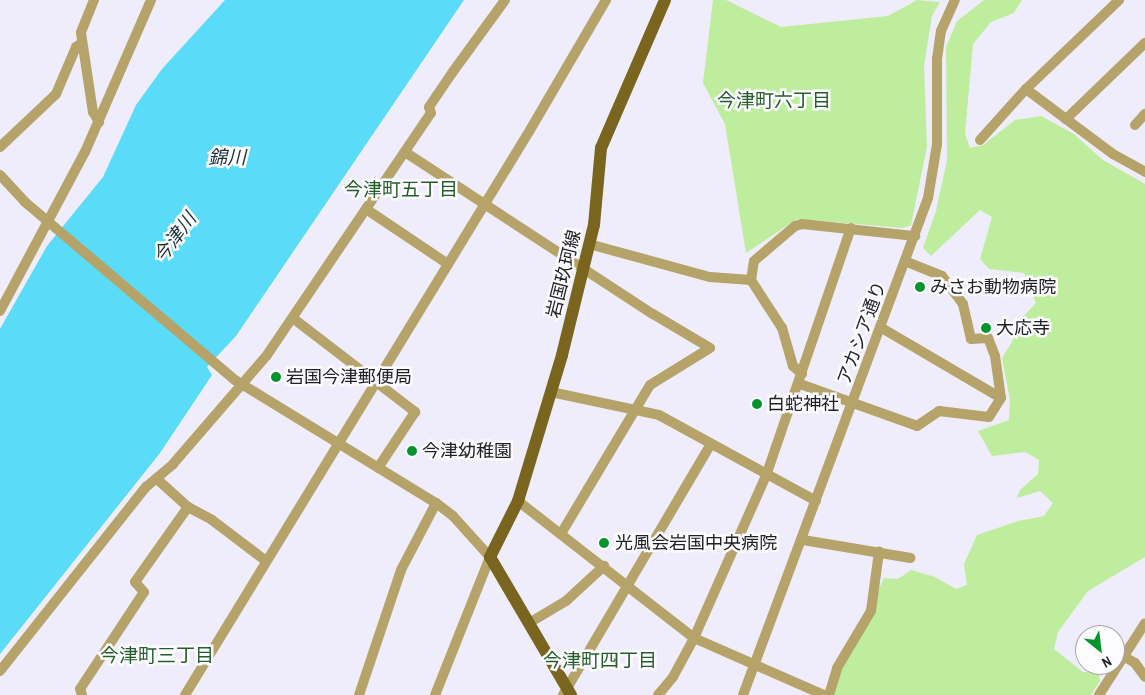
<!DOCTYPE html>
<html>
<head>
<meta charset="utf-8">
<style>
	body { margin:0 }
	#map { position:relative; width:1145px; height:695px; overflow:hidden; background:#efecfb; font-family:"Archivo Narrow","Noto Sans JP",sans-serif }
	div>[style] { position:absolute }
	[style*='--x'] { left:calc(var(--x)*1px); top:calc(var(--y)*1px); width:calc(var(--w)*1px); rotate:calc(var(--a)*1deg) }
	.green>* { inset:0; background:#beee9d }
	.water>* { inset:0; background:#5adbf7 }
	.minor>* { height:10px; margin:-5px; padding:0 5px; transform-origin:5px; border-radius:5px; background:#b6a369 }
	.major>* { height:12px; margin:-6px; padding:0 6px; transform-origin:6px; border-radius:6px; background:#7a651e }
	.dots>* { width:14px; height:14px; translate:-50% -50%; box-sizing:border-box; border:2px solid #fcfcff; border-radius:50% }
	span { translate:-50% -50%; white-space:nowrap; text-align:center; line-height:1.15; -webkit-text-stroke:5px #fcfcff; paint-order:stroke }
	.street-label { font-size:18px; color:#212026 }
	.poi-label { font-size:18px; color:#212026 }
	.left { translate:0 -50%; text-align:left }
	.neighbourhood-label { font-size:19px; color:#255e2b }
	.water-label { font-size:19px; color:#1d3439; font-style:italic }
	.north { position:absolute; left:1075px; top:625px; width:50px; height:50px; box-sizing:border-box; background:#fcfcff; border:1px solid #a4a4a8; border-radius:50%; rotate:151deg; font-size:14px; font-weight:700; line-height:20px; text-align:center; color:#212026 }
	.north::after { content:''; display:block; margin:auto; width:18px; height:22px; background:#03952c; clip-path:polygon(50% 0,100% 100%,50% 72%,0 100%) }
</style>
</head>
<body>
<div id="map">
	<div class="green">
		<div style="clip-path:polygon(713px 0,726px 0,781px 27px,888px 16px,917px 0,940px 2px,932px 16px,924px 66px,927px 147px,911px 225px,903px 228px,797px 219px,746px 253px,725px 124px,703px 83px)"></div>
		<div style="clip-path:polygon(984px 0,1022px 0,1014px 13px,991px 22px,973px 44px,965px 134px,970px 148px,983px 145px,1015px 120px,1041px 116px,1074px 134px,1103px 160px,1145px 184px,1145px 557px,1088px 591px,1058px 632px,1054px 649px,1083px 672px,1099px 672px,1100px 681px,1091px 695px,834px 695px,842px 668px,884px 578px,898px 579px,911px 570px,935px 577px,956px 589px,967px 585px,964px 564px,977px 535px,1018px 521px,1044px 516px,1053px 503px,1040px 491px,1017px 498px,1020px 490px,1038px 474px,1039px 460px,1025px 452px,992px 456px,978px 431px,1009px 420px,1010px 400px,1002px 358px,1012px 342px,1017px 323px,1036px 303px,1024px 273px,989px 269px,980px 259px,992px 217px,980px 210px,931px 256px,923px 248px,936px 211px,947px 160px,946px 47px,957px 21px)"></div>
	</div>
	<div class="water">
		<div style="clip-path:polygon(225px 0,464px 0,236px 336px,207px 367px,212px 375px,160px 453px,0 654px,0 329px,47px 246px,103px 177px,136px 105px,162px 69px)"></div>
	</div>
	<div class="minor">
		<div style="--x:94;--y:0;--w:35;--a:112"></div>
		<div style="--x:81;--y:33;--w:80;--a:81.4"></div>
		<div style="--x:93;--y:112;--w:12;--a:59"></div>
		<div style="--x:1026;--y:89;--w:50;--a:36.9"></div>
		<div style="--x:1066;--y:119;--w:110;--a:-43.9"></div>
		<div style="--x:1066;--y:119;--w:59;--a:36.7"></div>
		<div style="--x:1113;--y:154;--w:37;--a:29"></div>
		<div style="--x:1135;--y:125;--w:15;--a:-48"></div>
		<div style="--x:980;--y:140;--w:69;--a:-48"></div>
		<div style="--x:1026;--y:89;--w:129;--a:-43.7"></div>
		<div style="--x:0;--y:147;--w:77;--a:-43.4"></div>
		<div style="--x:56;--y:94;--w:51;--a:-66.9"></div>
		<div style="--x:76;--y:47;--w:7;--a:-34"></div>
		<div style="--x:405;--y:152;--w:296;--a:33.2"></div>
		<div style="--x:653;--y:314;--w:66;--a:30.8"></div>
		<div style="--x:710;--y:348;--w:70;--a:148.3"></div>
		<div style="--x:650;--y:385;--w:171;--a:120.9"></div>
		<div style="--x:0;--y:175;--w:37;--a:47"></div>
		<div style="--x:25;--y:202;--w:275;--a:40.3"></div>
		<div style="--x:235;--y:380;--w:236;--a:31.5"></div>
		<div style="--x:436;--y:503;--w:21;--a:37"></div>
		<div style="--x:453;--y:516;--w:55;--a:47.9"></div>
		<div style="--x:490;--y:557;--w:149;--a:111.7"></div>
		<div style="--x:366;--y:209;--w:99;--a:33.9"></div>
		<div style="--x:589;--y:244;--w:125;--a:15.3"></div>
		<div style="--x:710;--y:277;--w:41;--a:4.2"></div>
		<div style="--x:0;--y:311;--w:180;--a:-61.9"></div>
		<div style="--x:85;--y:152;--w:166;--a:-66.5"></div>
		<div style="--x:294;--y:319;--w:153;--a:37.5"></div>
		<div style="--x:415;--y:412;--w:67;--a:123.5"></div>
		<div style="--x:880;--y:327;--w:140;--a:30.4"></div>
		<div style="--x:802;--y:374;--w:12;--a:-138"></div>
		<div style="--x:793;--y:366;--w:40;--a:-106"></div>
		<div style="--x:782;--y:328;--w:57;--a:-122.9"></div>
		<div style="--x:751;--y:280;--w:19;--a:-81"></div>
		<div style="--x:754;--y:261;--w:54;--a:-40.5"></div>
		<div style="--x:795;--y:226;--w:7;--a:-16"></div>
		<div style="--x:802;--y:224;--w:114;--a:6.1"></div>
		<div style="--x:800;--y:384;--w:124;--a:19.7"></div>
		<div style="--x:917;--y:426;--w:27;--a:-34"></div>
		<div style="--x:939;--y:411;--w:50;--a:6.8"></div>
		<div style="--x:989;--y:417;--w:22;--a:-58"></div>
		<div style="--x:1001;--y:398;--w:42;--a:-98.1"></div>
		<div style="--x:995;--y:356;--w:19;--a:-111"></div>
		<div style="--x:988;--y:338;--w:17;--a:177"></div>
		<div style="--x:971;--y:339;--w:36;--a:-103"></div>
		<div style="--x:963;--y:304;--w:35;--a:-127"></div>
		<div style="--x:942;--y:276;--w:40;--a:-158"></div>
		<div style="--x:551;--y:392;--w:110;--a:12"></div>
		<div style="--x:659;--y:415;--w:179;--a:28.7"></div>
		<div style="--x:157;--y:479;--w:42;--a:42.1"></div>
		<div style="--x:188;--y:507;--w:27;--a:28"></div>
		<div style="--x:212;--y:520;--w:68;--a:37.2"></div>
		<div style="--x:518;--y:501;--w:223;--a:37.9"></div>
		<div style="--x:694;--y:638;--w:142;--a:23.7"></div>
		<div style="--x:803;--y:540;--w:109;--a:9.5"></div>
		<div style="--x:529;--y:623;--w:43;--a:-30.7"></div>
		<div style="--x:566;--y:601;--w:52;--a:-42.6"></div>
		<div style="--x:1123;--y:656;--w:14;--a:30"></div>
		<div style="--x:1135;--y:663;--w:17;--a:54"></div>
		<div style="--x:0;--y:671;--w:235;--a:-51.6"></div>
		<div style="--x:146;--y:487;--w:35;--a:-40"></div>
		<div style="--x:173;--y:464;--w:144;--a:-49.2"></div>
		<div style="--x:267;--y:355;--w:292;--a:-55.9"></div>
		<div style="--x:431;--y:113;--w:6;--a:-108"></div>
		<div style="--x:429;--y:107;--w:41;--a:-55.9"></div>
		<div style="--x:452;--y:73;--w:90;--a:-54"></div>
		<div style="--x:82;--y:695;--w:6;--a:-108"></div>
		<div style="--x:80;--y:689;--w:116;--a:-56.6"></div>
		<div style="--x:144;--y:592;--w:13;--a:-132"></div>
		<div style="--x:135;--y:582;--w:92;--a:-54.8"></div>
		<div style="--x:185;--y:695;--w:662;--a:-58.59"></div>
		<div style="--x:530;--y:130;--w:151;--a:-59.7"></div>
		<div style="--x:359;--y:695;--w:132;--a:-71.4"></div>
		<div style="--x:401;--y:570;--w:76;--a:-62.4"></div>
		<div style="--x:563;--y:695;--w:291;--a:-59.5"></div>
		<div style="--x:658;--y:695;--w:23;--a:-50"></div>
		<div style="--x:673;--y:677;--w:44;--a:-61.7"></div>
		<div style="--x:694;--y:638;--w:180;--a:-66.1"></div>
		<div style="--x:767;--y:473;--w:259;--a:-71.1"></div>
		<div style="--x:743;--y:695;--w:530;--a:-69.58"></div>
		<div style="--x:928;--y:198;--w:55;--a:-80.5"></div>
		<div style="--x:937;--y:144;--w:85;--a:-90"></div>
		<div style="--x:937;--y:59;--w:28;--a:-82"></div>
		<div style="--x:941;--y:31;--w:34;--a:-66"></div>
		<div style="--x:829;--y:695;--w:28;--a:-73"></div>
		<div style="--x:837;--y:668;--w:66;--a:-59.2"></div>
		<div style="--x:871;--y:611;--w:60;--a:-82.3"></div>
		<div style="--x:1099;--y:695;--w:85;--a:-57.4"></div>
	</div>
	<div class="major">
		<div style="--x:571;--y:695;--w:160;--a:-120.4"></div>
		<div style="--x:490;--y:557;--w:63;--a:-63.4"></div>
		<div style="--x:518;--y:501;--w:152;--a:-73.2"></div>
		<div style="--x:562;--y:355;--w:134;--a:-76.2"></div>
		<div style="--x:594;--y:225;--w:77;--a:-84.8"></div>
		<div style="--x:601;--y:148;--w:161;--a:-66.6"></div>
	</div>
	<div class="dots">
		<div style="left:920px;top:287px;background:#03952c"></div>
		<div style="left:986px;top:328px;background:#03952c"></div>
		<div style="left:276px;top:377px;background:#03952c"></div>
		<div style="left:757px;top:404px;background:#03952c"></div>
		<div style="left:412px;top:451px;background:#03952c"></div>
		<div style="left:604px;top:543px;background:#03952c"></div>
	</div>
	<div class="street-label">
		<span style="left:564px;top:274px;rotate:-76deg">岩国玖珂線</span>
		<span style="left:862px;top:333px;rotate:-70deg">アカシア通り</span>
	</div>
	<div class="poi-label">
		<span class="left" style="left:930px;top:287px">みさお動物病院</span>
		<span class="left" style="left:996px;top:328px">大応寺</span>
		<span class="left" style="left:286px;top:377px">岩国今津郵便局</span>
		<span class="left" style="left:767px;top:404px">白蛇神社</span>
		<span class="left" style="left:422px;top:451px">今津幼稚園</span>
		<span class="left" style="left:615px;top:543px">光風会岩国中央病院</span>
	</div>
	<div class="neighbourhood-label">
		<span style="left:774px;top:101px">今津町六丁目</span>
		<span style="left:401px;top:190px">今津町五丁目</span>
		<span style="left:157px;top:656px">今津町三丁目</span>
		<span style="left:600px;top:661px">今津町四丁目</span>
	</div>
	<div class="water-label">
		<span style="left:227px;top:158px">錦川</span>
		<span style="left:175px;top:238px;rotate:-53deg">今津川</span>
	</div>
	<div class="north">N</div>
</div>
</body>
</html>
